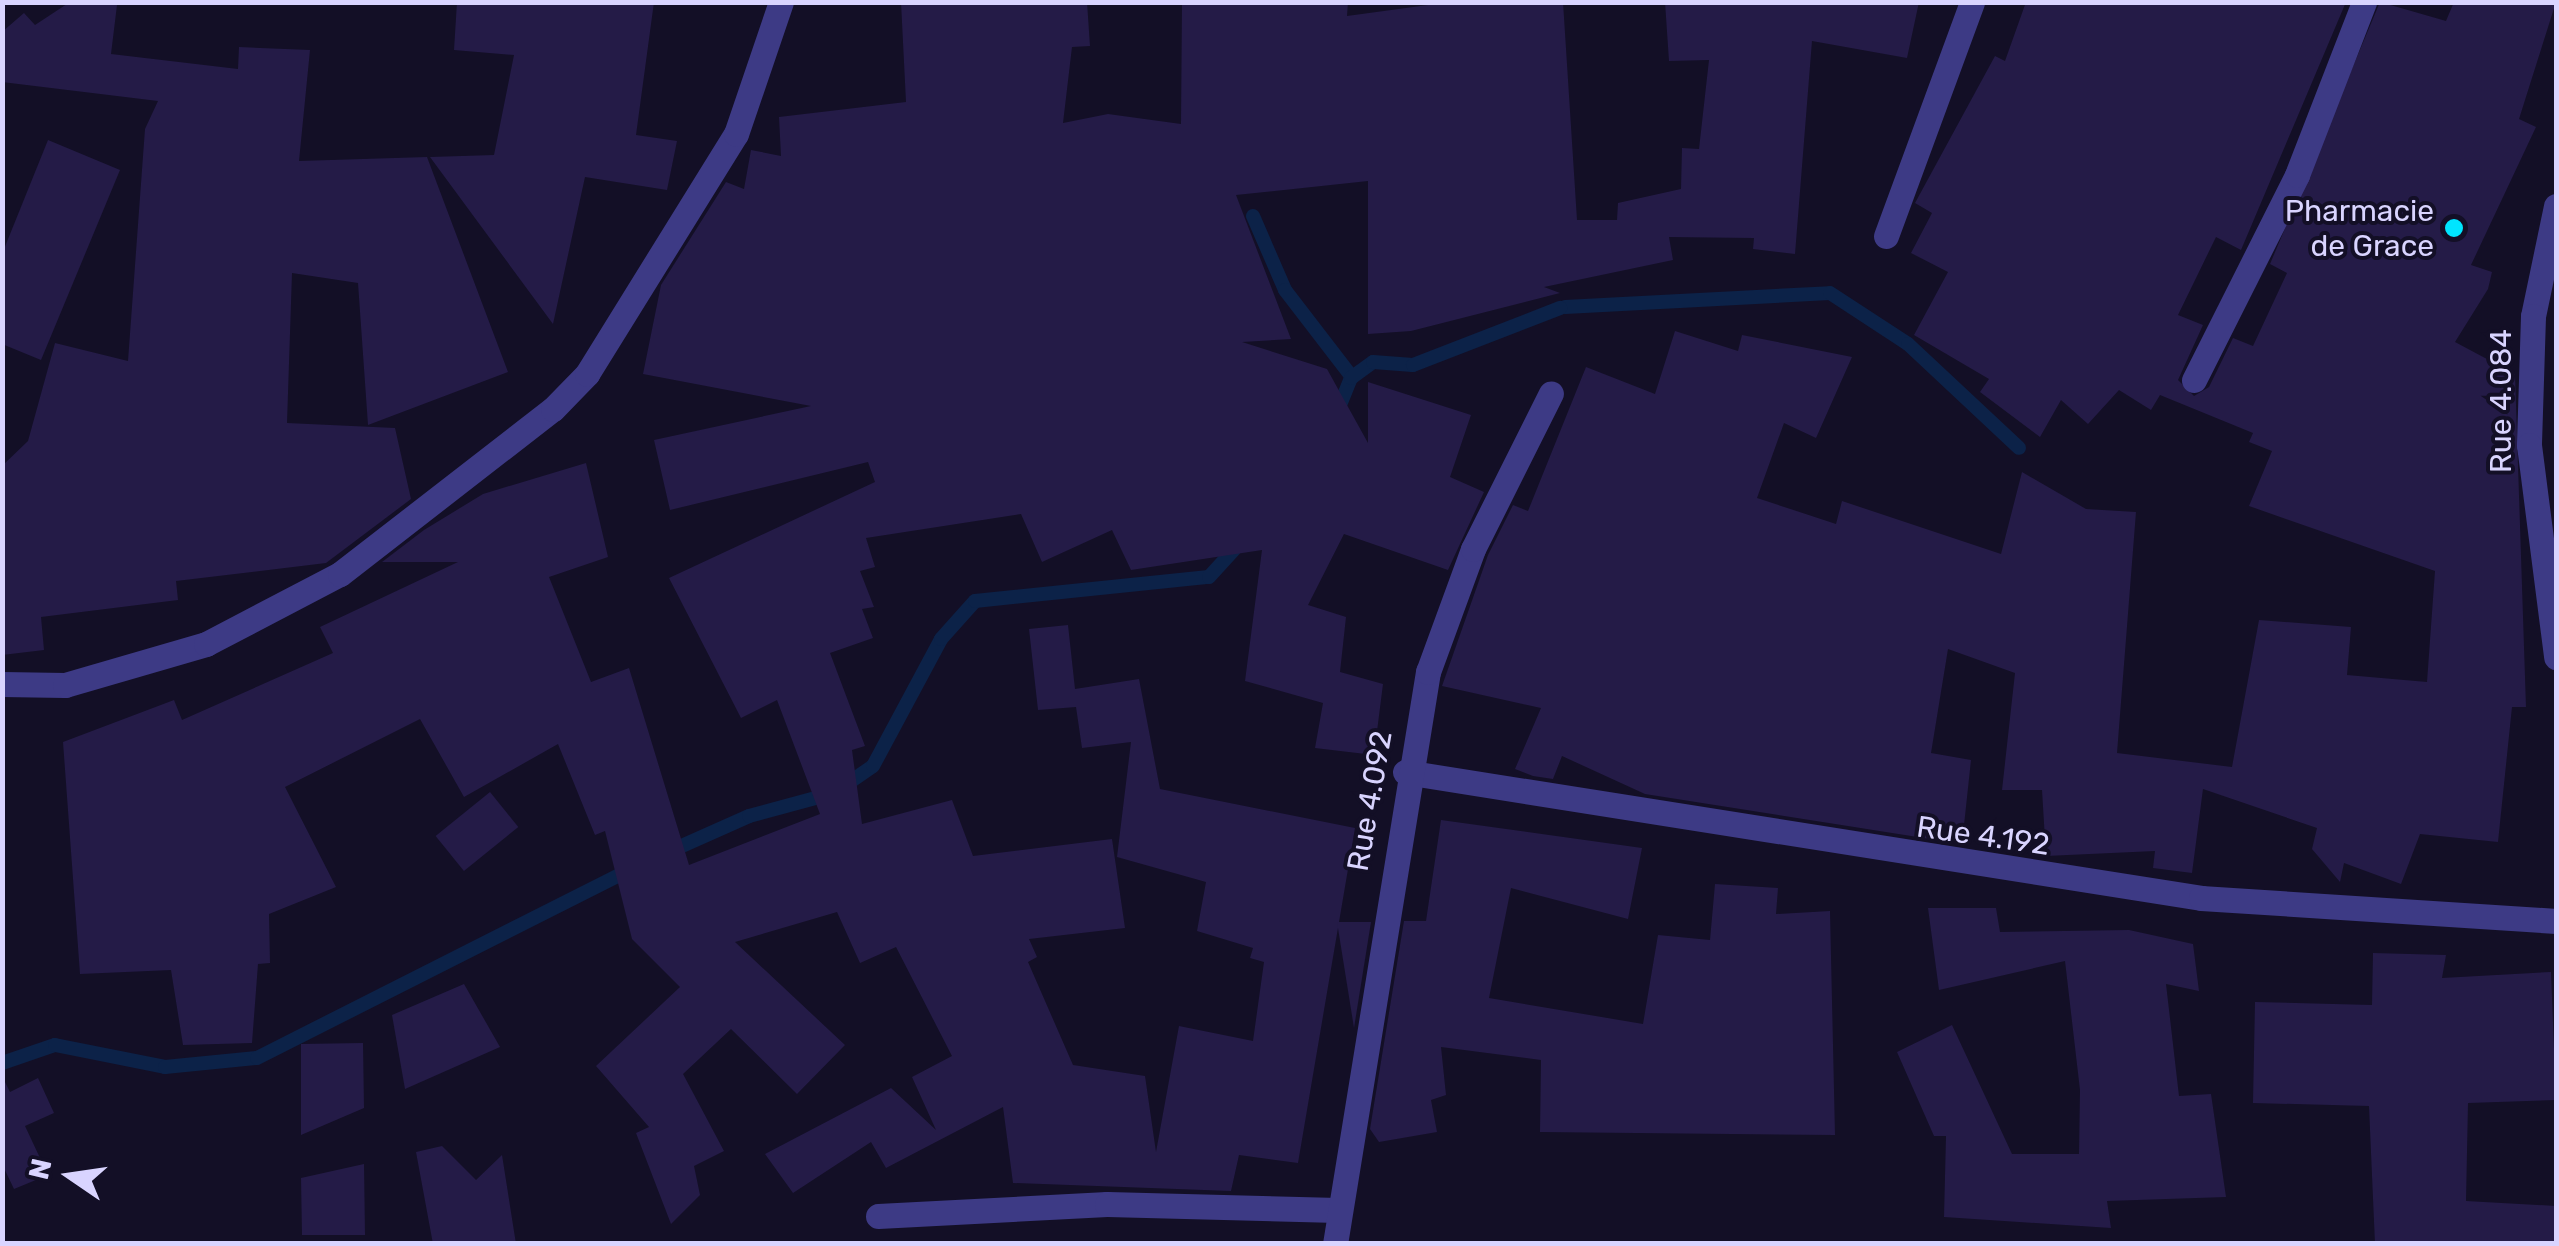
<!DOCTYPE html>
<html>
<head>
<meta charset="utf-8">
<style>
	body { margin:0 }
	#map { position:relative; width:2559px; height:1246px; overflow:hidden; background:#130f26; font-family:Rubik,sans-serif }
	div>[style] { position:absolute }
	[style*='--x'] { left:calc(var(--x)*1px); top:calc(var(--y)*1px); width:calc(var(--w)*1px); rotate:calc(var(--a)*1deg) }
	.stream>* { height:14px; margin:-7px; padding:0 7px; transform-origin:7px; border-radius:7px; background:#0c2248 }
	.building>* { inset:0; background:#241b47; transform-origin:0 0 }
	.street>* { height:25px; margin:-12.5px; padding:0 12.5px; transform-origin:12.5px; border-radius:12.5px; background:#3d3a85 }
	.dots>* { width:28px; height:28px; translate:-50% -50%; box-sizing:border-box; border:5px solid #130f26; border-radius:50% }
	span { translate:-50% -50%; white-space:nowrap; text-align:center; line-height:1.15; -webkit-text-stroke:8px #130f26; paint-order:stroke }
	.poi-label { font-size:30px; color:#d9d4ff }
	.right { translate:-100% -50%; text-align:right }
	.street-label { font-size:30px; color:#d9d4ff }
	.frame { position:absolute; inset:0; border:5px solid #d9d4ff; pointer-events:none }
	.north { position:absolute; left:20px; top:1126px; width:100px; height:100px; -webkit-text-stroke:8px #130f26; paint-order:stroke; rotate:283deg; font-size:28px; font-weight:700; line-height:40px; text-align:center; color:#d9d4ff }
	.north::after { content:''; display:block; margin:auto; width:35px; height:45px; background:#d9d4ff; clip-path:polygon(50% 0,100% 100%,50% 72%,0 100%) }
</style>
</head>
<body>
<div id="map">
	<div class="stream">
		<div style="--x:1253;--y:216;--w:81;--a:66.6"></div>
		<div style="--x:1285;--y:290;--w:110;--a:52.4"></div>
		<div style="--x:1565;--y:307;--w:265;--a:-3"></div>
		<div style="--x:1830;--y:293;--w:93;--a:33.2"></div>
		<div style="--x:1908;--y:344;--w:152;--a:43.1"></div>
		<div style="--x:1336;--y:415;--w:40;--a:-68"></div>
		<div style="--x:1351;--y:378;--w:27;--a:-36"></div>
		<div style="--x:1373;--y:362;--w:40;--a:4.3"></div>
		<div style="--x:1413;--y:365;--w:158;--a:-21.2"></div>
		<div style="--x:666;--y:853;--w:91;--a:-24"></div>
		<div style="--x:749;--y:816;--w:88;--a:-15.1"></div>
		<div style="--x:834;--y:793;--w:47;--a:-34.7"></div>
		<div style="--x:873;--y:766;--w:144;--a:-61.8"></div>
		<div style="--x:941;--y:639;--w:51;--a:-48.2"></div>
		<div style="--x:975;--y:601;--w:235;--a:-5.9"></div>
		<div style="--x:1209;--y:577;--w:46;--a:-47.6"></div>
		<div style="--x:2;--y:1063;--w:56;--a:-18.8"></div>
		<div style="--x:55;--y:1045;--w:112;--a:11.3"></div>
		<div style="--x:165;--y:1067;--w:92;--a:-5.6"></div>
		<div style="--x:257;--y:1058;--w:421;--a:-26.8"></div>
	</div>
	<div class="building">
		<div style="clip-path:polygon(70px 2px,117px 5px,111px 54px,238px 69px,239px 47px,310px 50px,299px 161px,427px 157px,508px 372px,368px 425px,358px 283px,292px 273px,287px 423px,395px 428px,411px 499px,326px 563px,176px 581px,178px 600px,41px 617px,44px 650px,2px 655px,2px 466px,28px 441px,55px 343px,128px 361px,145px 129px,158px 101px,2px 82px,2px 32px,24px 13px,35px 25px)"></div>
		<div style="clip-path:polygon(457px 2px,654px 2px,636px 135px,677px 141px,667px 190px,585px 177px,553px 324px,430px 157px,494px 155px,514px 55px,454px 50px)"></div>
		<div style="clip-path:polygon(901px 2px,1087px 2px,1090px 46px,1072px 47px,1063px 123px,1108px 114px,1181px 124px,1182px 2px,1348px 2px,1347px 16px,1450px 2px,1563px 2px,1577px 220px,1617px 220px,1618px 203px,1681px 189px,1682px 148px,1699px 149px,1709px 60px,1669px 61px,1665px 2px,1919px 2px,1907px 58px,1812px 41px,1795px 254px,1753px 249px,1754px 238px,1669px 237px,1673px 260px,1544px 287px,1560px 293px,1411px 331px,1368px 334px,1368px 181px,1236px 195px,1291px 339px,1242px 342px,1327px 369px,1368px 443px,1368px 382px,1471px 415px,1450px 477px,1484px 492px,1448px 570px,1344px 534px,1308px 605px,1346px 617px,1340px 672px,1383px 684px,1374px 755px,1315px 748px,1323px 703px,1245px 681px,1262px 550px,1131px 570px,1112px 530px,1042px 562px,1021px 514px,866px 538px,875px 567px,860px 571px,874px 607px,862px 609px,873px 638px,830px 653px,865px 746px,852px 750px,862px 824px,952px 800px,973px 856px,1112px 839px,1125px 928px,1029px 939px,1037px 957px,1028px 962px,1073px 1065px,1145px 1076px,1156px 1152px,1179px 1026px,1253px 1041px,1264px 962px,1250px 958px,1253px 948px,1197px 931px,1206px 882px,1117px 857px,1131px 742px,1082px 748px,1076px 707px,1038px 710px,1029px 629px,1068px 625px,1075px 689px,1139px 679px,1160px 789px,1355px 828px,1298px 1163px,1239px 1155px,1231px 1191px,1013px 1183px,1003px 1107px,886px 1168px,871px 1142px,793px 1193px,765px 1154px,891px 1088px,936px 1130px,912px 1077px,952px 1056px,896px 947px,860px 963px,837px 912px,735px 942px,845px 1045px,797px 1094px,731px 1029px,683px 1074px,724px 1151px,694px 1166px,700px 1195px,671px 1224px,636px 1133px,649px 1127px,596px 1066px,680px 987px,632px 939px,605px 831px,595px 835px,558px 744px,464px 797px,420px 719px,285px 787px,336px 887px,269px 914px,270px 963px,258px 964px,252px 1043px,183px 1045px,171px 970px,80px 974px,63px 742px,174px 700px,182px 720px,333px 653px,320px 627px,458px 562px,382px 562px,424px 530px,483px 494px,586px 463px,608px 557px,549px 577px,591px 682px,629px 668px,689px 865px,820px 814px,777px 700px,741px 718px,669px 578px,875px 482px,868px 462px,670px 510px,654px 440px,811px 406px,643px 374px,661px 285px,726px 182px,744px 189px,751px 150px,781px 156px,779px 117px,906px 102px)"></div>
		<div style="clip-path:polygon(2026px 2px,2346px 2px,2241px 250px,2216px 237px,2178px 315px,2203px 325px,2178px 380px,2194px 396px,2209px 387px,2233px 338px,2253px 346px,2287px 273px,2270px 264px,2380px 2px,2446px 21px,2454px 2px,2556px 2px,2519px 119px,2536px 127px,2471px 265px,2492px 272px,2488px 289px,2455px 342px,2515px 374px,2526px 707px,2512px 707px,2498px 842px,2420px 834px,2401px 884px,2344px 863px,2340px 882px,2312px 849px,2317px 828px,2203px 789px,2192px 873px,2153px 868px,2155px 851px,2046px 856px,2042px 790px,2002px 790px,2015px 673px,1948px 649px,1931px 753px,1971px 760px,1962px 844px,1645px 794px,1562px 756px,1553px 779px,1533px 776px,1515px 769px,1541px 708px,1442px 686px,1488px 555px,1513px 505px,1528px 511px,1586px 367px,1655px 394px,1675px 331px,1738px 351px,1742px 335px,1852px 357px,1816px 438px,1784px 423px,1757px 498px,1836px 524px,1842px 501px,2001px 554px,2022px 472px,2086px 509px,2136px 512px,2117px 753px,2232px 767px,2259px 620px,2351px 627px,2347px 675px,2427px 682px,2435px 571px,2249px 506px,2272px 451px,2249px 442px,2253px 433px,2160px 395px,2151px 410px,2119px 390px,2088px 424px,2061px 400px,2040px 437px,1980px 392px,1989px 379px,1914px 335px,1948px 272px,1911px 253px,1932px 213px,1915px 203px,1995px 56px,2005px 61px)"></div>
		<div style="clip-path:polygon(48px 140px,120px 170px,41px 360px,2px 344px,2px 254px)"></div>
		<div style="left:490px;top:792px;width:45px;height:70px;rotate:51deg"></div>
		<div style="clip-path:polygon(1441px 820px,1642px 848px,1628px 919px,1511px 888px,1489px 998px,1643px 1024px,1658px 935px,1710px 940px,1715px 884px,1778px 888px,1776px 914px,1830px 911px,1835px 1135px,1540px 1132px,1541px 1060px,1441px 1047px,1446px 1095px,1431px 1100px,1437px 1132px,1379px 1142px,1370px 1129px,1404px 921px,1426px 921px)"></div>
		<div style="clip-path:polygon(1928px 908px,1996px 908px,2000px 932px,2129px 930px,2193px 944px,2199px 991px,2166px 984px,2179px 1096px,2211px 1094px,2226px 1197px,2107px 1201px,2111px 1228px,1944px 1217px,1946px 1136px,1934px 1136px,1897px 1052px,1952px 1025px,2012px 1154px,2079px 1154px,2080px 1090px,2065px 961px,1939px 990px)"></div>
		<div style="clip-path:polygon(1337px 922px,1371px 922px,1354px 1028px)"></div>
		<div style="clip-path:polygon(2373px 953px,2446px 955px,2442px 978px,2551px 972px,2556px 1100px,2468px 1103px,2466px 1201px,2556px 1206px,2556px 1244px,2375px 1244px,2369px 1106px,2253px 1103px,2255px 1002px,2372px 1005px)"></div>
		<div style="clip-path:polygon(464px 984px,500px 1047px,405px 1089px,392px 1015px)"></div>
		<div style="clip-path:polygon(363px 1043px,364px 1108px,301px 1135px,301px 1044px)"></div>
		<div style="clip-path:polygon(2px 1076px,10px 1092px,38px 1078px,54px 1113px,25px 1126px,48px 1175px,14px 1189px,2px 1164px)"></div>
		<div style="clip-path:polygon(442px 1146px,476px 1180px,502px 1155px,516px 1244px,433px 1244px,416px 1152px)"></div>
		<div style="clip-path:polygon(364px 1164px,365px 1235px,302px 1235px,301px 1178px)"></div>
	</div>
	<div class="street">
		<div style="--x:2556;--y:206;--w:112;--a:101.8"></div>
		<div style="--x:2533;--y:316;--w:129;--a:91.8"></div>
		<div style="--x:2529;--y:445;--w:214;--a:82.7"></div>
		<div style="--x:1886;--y:236;--w:249;--a:-69.8"></div>
		<div style="--x:2194;--y:380;--w:229;--a:-63.3"></div>
		<div style="--x:2297;--y:175;--w:186;--a:-68.8"></div>
		<div style="--x:2;--y:684;--w:63;--a:0.9"></div>
		<div style="--x:65;--y:685;--w:147;--a:-16.2"></div>
		<div style="--x:206;--y:644;--w:151;--a:-27.6"></div>
		<div style="--x:340;--y:574;--w:269;--a:-37.8"></div>
		<div style="--x:553;--y:409;--w:49;--a:-45.8"></div>
		<div style="--x:587;--y:374;--w:282;--a:-58.2"></div>
		<div style="--x:736;--y:134;--w:139;--a:-71.2"></div>
		<div style="--x:1405;--y:772;--w:806;--a:8.99"></div>
		<div style="--x:2201;--y:898;--w:356;--a:3.7"></div>
		<div style="--x:878;--y:1216;--w:229;--a:-3"></div>
		<div style="--x:1107;--y:1204;--w:231;--a:1.5"></div>
		<div style="--x:1335;--y:1244;--w:580;--a:-80.77"></div>
		<div style="--x:1428;--y:672;--w:131;--a:-69.9"></div>
		<div style="--x:1473;--y:549;--w:174;--a:-63.4"></div>
	</div>
	<div class="dots">
		<div style="left:2454px;top:228px;background:#00e5ff"></div>
	</div>
	<div class="poi-label">
		<span class="right" style="left:2434px;top:228px">Pharmacie<br>de Grace</span>
	</div>
	<div class="street-label">
		<span style="left:2501px;top:401px;rotate:-90deg">Rue 4.084</span>
		<span style="left:1370px;top:801px;rotate:-80deg">Rue 4.092</span>
		<span style="left:1983px;top:836px;rotate:8deg">Rue 4.192</span>
	</div>
	<div class="frame"></div>
	<div class="north">N</div>
</div>
</body>
</html>
